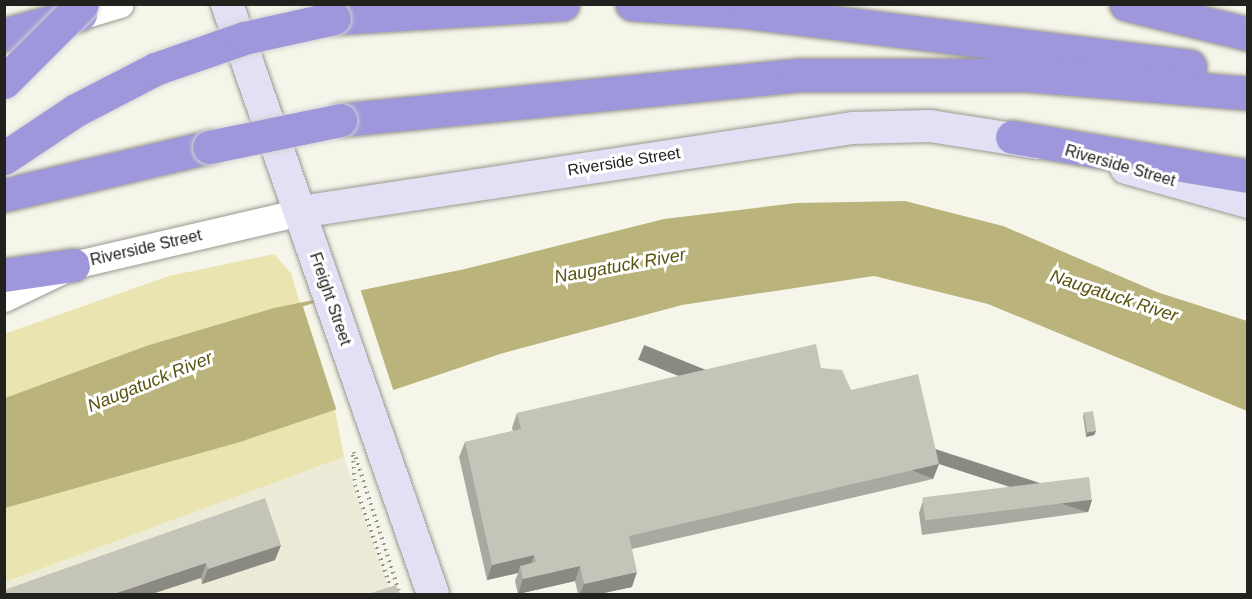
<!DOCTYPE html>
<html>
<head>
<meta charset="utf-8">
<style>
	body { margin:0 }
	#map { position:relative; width:1252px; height:599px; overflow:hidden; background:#f6f5ea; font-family:Arial,sans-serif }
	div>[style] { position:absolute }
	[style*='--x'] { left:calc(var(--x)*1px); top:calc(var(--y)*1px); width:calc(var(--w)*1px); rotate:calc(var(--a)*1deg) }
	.built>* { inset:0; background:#ecebd8 }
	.green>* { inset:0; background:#eae5b0 }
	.water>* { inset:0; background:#bab47c }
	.pier>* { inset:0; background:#f6f5ea; transform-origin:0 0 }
	.path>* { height:4px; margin-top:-2px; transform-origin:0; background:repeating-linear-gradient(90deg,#95948c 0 1.5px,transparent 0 6px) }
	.roads { filter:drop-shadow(0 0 2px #9a9990) drop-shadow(0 0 2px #9a9990) }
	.tertiary>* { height:27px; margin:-13.5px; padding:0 13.5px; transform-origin:13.5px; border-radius:13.5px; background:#fff }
	.secondary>* { height:32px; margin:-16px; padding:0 16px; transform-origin:16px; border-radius:16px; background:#e2e0f4 }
	.motorway>* { height:33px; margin:-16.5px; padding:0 16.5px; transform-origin:16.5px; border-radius:16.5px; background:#9e97db }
	.bridges { filter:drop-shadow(0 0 2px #d3d3d2) drop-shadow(0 0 2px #d3d3d2) }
	.motorway-bridge>* { height:33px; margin:-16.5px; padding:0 16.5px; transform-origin:16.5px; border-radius:16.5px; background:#9e97db }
	.wall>* { inset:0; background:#a9a99f }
	.shaded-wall>* { inset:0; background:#8a8982; transform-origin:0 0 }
	.building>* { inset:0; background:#c5c4b9; transform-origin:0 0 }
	span { translate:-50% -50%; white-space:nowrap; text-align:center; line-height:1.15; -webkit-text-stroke:6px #fff; paint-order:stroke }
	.street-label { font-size:16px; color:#22211e }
	.water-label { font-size:18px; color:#5b5310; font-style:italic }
	.frame { position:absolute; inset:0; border:6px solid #22211e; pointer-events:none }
</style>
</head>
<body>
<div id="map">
	<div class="built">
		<div style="clip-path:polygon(344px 457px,391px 594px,5px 594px,5px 582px)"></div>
	</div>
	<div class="green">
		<div style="clip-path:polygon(274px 254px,291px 273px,300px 303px,146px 346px,5px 398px,4px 334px,169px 276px)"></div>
		<div style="clip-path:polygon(335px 410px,344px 457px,5px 582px,5px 508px)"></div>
	</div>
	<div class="water">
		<div style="clip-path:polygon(905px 201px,1003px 226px,1157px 292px,1247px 321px,1247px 411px,988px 304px,874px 276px,682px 305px,500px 354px,240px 442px,5px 508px,5px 398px,146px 346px,274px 308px,465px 269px,664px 219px,796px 203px)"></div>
	</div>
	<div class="pier">
		<div style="left:360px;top:288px;width:110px;height:60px;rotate:72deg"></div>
	</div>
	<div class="path">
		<div style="--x:354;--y:452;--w:149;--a:72.1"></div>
		<div style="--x:353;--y:455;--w:30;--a:86"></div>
		<div style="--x:355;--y:485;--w:115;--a:70.8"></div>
	</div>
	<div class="roads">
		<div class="tertiary">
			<div style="--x:62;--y:21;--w:60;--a:-16.3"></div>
			<div style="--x:4;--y:298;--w:76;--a:-25.6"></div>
			<div style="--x:73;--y:265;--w:233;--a:-13.1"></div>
		</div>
		<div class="secondary">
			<div style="--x:227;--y:4;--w:625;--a:70.75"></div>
			<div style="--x:1126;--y:168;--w:127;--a:15.6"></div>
			<div style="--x:300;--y:212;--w:559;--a:-8.64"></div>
			<div style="--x:853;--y:128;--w:77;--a:-1.5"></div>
			<div style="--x:930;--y:126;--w:109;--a:8.9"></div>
		</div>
		<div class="motorway">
			<div style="--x:632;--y:4;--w:116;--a:3.9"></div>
			<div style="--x:748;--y:12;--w:445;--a:7"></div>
			<div style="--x:1126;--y:4;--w:126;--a:13.8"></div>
			<div style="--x:334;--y:18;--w:229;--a:-3.5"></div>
			<div style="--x:4;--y:35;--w:79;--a:-15.4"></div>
			<div style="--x:340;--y:120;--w:461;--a:-5.6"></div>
			<div style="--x:799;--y:75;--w:228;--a:0"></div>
			<div style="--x:1027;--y:75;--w:222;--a:4.7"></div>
			<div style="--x:1012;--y:137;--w:239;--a:9.4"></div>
			<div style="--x:4;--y:195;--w:211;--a:-13.2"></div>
			<div style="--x:4;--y:275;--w:70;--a:-8.2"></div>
		</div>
	</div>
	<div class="bridges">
		<div class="motorway-bridge">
			<div style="--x:4;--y:82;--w:110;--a:-45"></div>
			<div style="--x:209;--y:147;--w:134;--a:-11.6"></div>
			<div style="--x:4;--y:158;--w:87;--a:-33.7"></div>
			<div style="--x:76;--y:110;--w:89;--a:-27.4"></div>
			<div style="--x:155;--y:69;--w:94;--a:-19.2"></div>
			<div style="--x:244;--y:38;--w:92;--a:-12.5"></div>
		</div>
	</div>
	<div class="wall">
		<div style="clip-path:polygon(821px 368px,851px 390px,939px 464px,933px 479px,632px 549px,632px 587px,599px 594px,578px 594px,575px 581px,518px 594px,515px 581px,518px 573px,487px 580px,459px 457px,465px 442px,513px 431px,512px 428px,517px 413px)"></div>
		<div style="clip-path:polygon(1084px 412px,1096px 431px,1094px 435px,1086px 437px,1083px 416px)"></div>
		<div style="clip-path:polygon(1092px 500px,1088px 512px,922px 535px,919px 513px,923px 501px)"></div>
		<div style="clip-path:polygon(281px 545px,275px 560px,202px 584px,201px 578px,4px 594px)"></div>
	</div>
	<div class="shaded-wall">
		<div style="clip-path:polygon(1096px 431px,1094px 435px,1086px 437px,1087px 433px)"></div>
		<div style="left:939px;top:464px;width:16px;height:318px;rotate:112deg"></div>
		<div style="left:1092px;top:500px;width:13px;height:168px;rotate:108deg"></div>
		<div style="clip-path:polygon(281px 545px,275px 560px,202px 584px,208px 569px)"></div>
		<div style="clip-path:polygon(534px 555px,529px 570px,520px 566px,518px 573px,487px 580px,492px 565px)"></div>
		<div style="clip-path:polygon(206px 563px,201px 578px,152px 594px,113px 594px)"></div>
		<div style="clip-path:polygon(580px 566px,575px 581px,518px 594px,523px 579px)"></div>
		<div style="clip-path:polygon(637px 572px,632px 587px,599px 594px,580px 594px,584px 584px)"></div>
	</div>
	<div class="building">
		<div style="clip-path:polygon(816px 344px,821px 368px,842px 370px,851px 390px,918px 374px,939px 464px,629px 536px,637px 572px,584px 584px,580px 566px,523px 579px,520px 566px,536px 562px,534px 555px,492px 565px,465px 442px,521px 429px,517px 413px)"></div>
		<div style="left:1093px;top:411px;width:20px;height:9px;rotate:81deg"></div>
		<div style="left:1089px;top:477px;width:23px;height:168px;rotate:83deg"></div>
		<div style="clip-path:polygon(265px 498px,281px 545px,208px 569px,206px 563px,113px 594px,4px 594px,4px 590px)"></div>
		<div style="clip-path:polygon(396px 585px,400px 594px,368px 594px)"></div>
	</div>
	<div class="street-label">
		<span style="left:624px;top:162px;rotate:-9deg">Riverside Street</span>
		<span style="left:1120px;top:166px;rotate:16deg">Riverside Street</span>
		<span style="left:146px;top:248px;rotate:-13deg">Riverside Street</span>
		<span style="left:330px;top:299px;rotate:71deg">Freight Street</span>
	</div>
	<div class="water-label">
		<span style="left:620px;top:266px;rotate:-10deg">Naugatuck River</span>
		<span style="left:1114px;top:296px;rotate:18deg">Naugatuck River</span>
		<span style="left:150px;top:382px;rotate:-22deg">Naugatuck River</span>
	</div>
	<div class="frame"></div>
</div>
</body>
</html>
